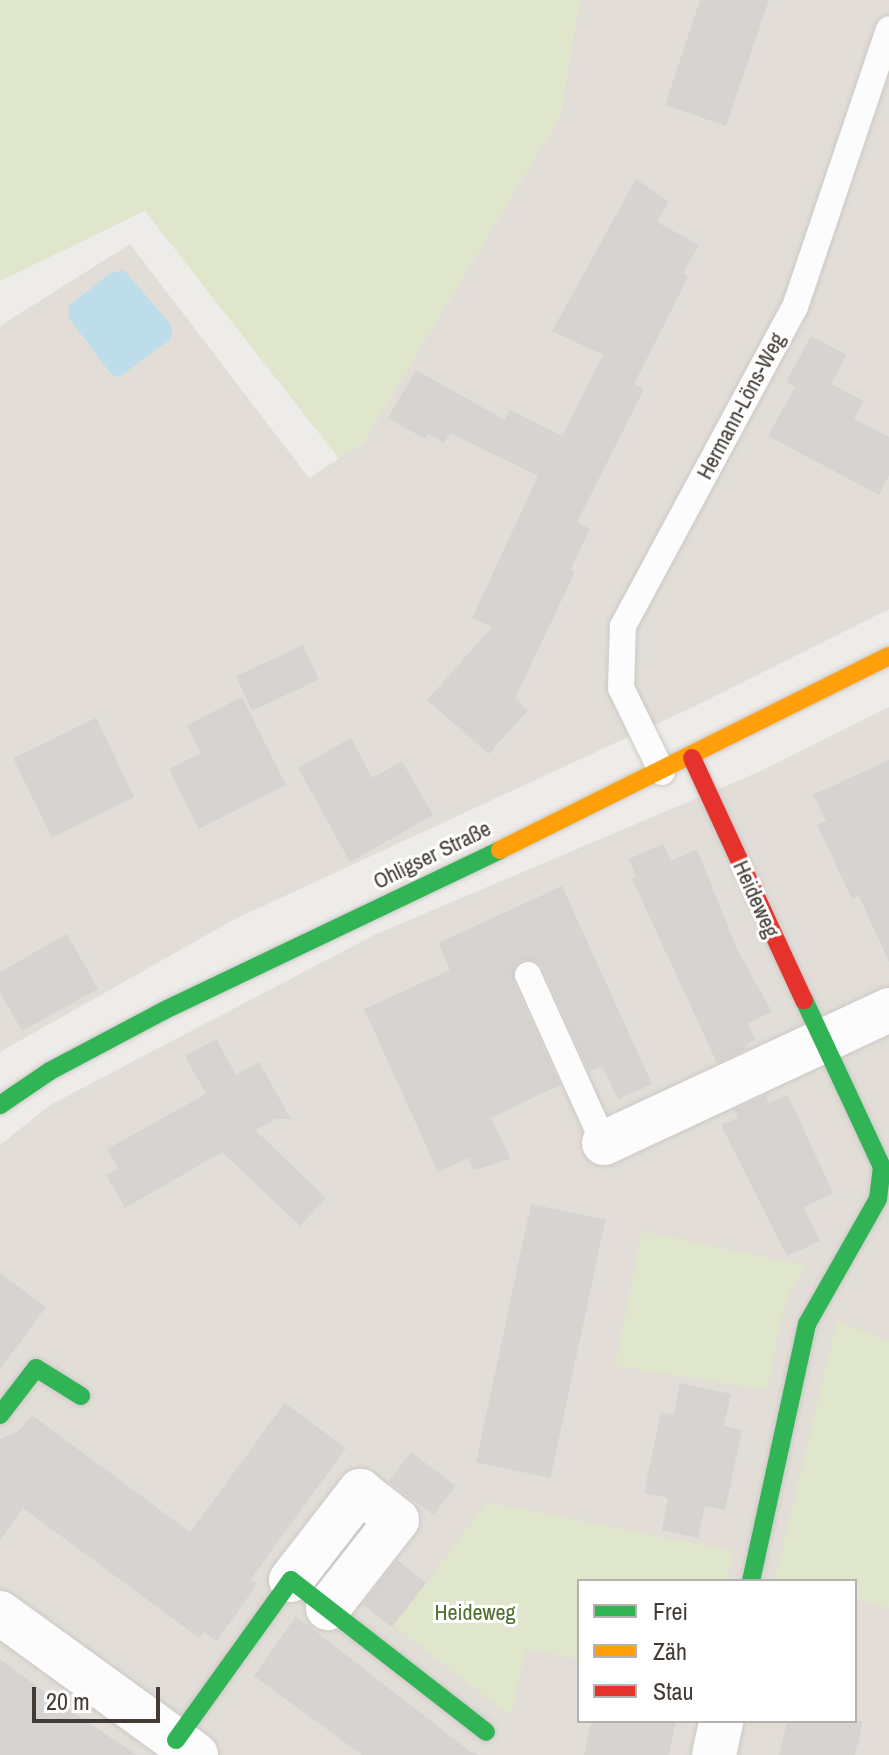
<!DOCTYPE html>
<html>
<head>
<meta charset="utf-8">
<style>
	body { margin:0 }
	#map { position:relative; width:889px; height:1755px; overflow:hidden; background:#eeece9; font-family:"Archivo Narrow",sans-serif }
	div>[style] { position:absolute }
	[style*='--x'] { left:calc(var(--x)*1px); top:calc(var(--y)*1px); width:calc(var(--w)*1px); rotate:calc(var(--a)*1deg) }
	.residential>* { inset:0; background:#e2ddd7 }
	.green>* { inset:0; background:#dfe6cb }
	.water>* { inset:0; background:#bcdde9 }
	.building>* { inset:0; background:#d6d3d0; transform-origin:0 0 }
	.roads { filter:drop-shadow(0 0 2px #cbc8c5) drop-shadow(0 0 2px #cbc8c5) }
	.lane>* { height:26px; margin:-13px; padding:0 13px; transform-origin:13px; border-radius:13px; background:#fcfcfc }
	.street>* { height:44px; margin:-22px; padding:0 22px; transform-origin:22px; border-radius:22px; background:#fcfcfc }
	.fast>* { height:18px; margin:-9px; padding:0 9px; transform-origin:9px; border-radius:9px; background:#30b455 }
	.slow>* { height:18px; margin:-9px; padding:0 9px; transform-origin:9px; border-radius:9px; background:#ff9f0a }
	.jam>* { height:18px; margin:-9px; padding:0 9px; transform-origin:9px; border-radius:9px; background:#e5322d }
	span { translate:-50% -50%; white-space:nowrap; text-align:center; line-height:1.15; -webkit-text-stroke:6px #fff; paint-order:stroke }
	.street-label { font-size:22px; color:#433c36 }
	.park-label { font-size:22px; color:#506f2f }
	.legend { position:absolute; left:577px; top:1579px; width:280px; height:144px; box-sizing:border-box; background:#fff; border:2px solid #b4b1af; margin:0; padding:10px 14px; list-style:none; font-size:24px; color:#433c36 }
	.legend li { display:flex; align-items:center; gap:16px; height:40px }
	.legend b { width:40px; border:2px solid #b4b1af }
	.scale { position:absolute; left:32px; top:1687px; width:128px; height:36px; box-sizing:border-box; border:4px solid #433c36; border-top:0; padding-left:10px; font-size:24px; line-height:28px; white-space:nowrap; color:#433c36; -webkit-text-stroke:6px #fff; paint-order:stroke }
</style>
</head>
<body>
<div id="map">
	<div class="residential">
		<div style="clip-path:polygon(580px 0,889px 0,889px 609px,693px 707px,235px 919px,0 1052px,0 326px,130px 244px,309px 478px,363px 443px,560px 116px)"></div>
		<div style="clip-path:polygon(evenodd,889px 707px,889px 1755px,0 1755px,0 1145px,50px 1105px,374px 935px,763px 770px,889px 707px,579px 1581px,855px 1581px,855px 1721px,579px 1721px,579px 1581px)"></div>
	</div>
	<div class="green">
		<div style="clip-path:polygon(0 0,580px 0,560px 116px,363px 443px,339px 459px,145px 211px,0 281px)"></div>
		<div style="clip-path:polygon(642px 1231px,807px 1266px,786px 1299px,767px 1390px,615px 1366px)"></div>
		<div style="clip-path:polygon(837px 1321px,889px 1341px,889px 1608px,855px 1599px,855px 1581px,775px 1580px)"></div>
		<div style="clip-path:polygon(487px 1502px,733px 1551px,727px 1581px,579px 1581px,579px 1659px,526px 1649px,511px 1716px,394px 1626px)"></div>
	</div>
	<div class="water">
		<div style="clip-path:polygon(124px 270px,172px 326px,171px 339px,119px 377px,111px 374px,69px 318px,69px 306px,110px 273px)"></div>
	</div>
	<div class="building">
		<div style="clip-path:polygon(700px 0,769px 0,726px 126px,665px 105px)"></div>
		<div style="clip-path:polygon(636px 179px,669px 202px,657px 222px,699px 245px,683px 273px,688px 277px,634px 384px,644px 389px,577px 522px,590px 529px,571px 569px,575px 572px,515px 698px,528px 710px,489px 754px,427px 700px,492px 627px,472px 618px,538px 476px,450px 433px,444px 443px,428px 434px,425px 439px,388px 418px,416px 370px,505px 420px,510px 410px,562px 436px,603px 355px,552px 331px)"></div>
		<div style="clip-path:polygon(811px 336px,847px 355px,831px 384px,864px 401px,854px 419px,889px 437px,889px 475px,879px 495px,768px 436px,795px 387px,786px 382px)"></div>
		<div style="left:303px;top:645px;width:38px;height:74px;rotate:65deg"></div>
		<div style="clip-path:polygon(242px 697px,286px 785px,199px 829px,169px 769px,201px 753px,187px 725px)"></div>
		<div style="left:96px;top:718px;width:88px;height:92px;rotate:64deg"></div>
		<div style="clip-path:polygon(351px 738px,372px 778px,402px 761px,433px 815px,350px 862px,298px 768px)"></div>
		<div style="clip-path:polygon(889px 760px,889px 962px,859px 896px,852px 899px,817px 825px,826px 821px,813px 795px)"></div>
		<div style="clip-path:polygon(663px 844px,671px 861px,697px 849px,737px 949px,772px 1012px,748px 1023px,755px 1040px,744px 1045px,746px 1049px,717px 1063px,632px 879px,636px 877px,629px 859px)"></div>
		<div style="clip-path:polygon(562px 886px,652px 1084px,618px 1099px,602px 1066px,589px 1072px,543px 968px,537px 962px,522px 960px,515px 966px,513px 982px,560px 1085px,491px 1118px,511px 1159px,474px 1170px,468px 1158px,438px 1172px,364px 1009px,450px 970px,438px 943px)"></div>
		<div style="clip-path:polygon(67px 934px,98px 989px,22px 1031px,0 992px,0 972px)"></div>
		<div style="clip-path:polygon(216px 1039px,236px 1075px,259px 1062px,291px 1119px,276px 1119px,255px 1130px,326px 1198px,300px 1226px,222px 1152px,125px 1208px,106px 1175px,118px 1168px,107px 1149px,206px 1094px,185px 1056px)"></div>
		<div style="clip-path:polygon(766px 1095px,769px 1103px,788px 1095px,833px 1193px,804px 1207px,820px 1241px,787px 1256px,721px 1125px,738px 1118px,734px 1110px)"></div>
		<div style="left:531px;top:1204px;width:76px;height:264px;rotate:12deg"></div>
		<div style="clip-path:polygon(0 1273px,46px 1307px,0 1369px)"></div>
		<div style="clip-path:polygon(680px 1383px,731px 1394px,724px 1426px,742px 1430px,725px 1510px,705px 1506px,698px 1538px,662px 1530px,668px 1498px,644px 1493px,661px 1412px,674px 1415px)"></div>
		<div style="clip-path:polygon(285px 1403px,346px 1448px,251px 1579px,257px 1584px,217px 1641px,204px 1632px,199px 1638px,23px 1508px,0 1540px,0 1439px,19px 1431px,32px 1415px,190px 1532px)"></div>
		<div style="left:411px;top:1452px;width:56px;height:37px;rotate:37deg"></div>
		<div style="left:397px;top:1560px;width:37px;height:56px;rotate:38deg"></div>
		<div style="clip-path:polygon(296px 1616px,471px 1752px,478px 1755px,362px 1755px,254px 1676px)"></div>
		<div style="clip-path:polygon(0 1659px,68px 1709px,137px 1755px,0 1755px)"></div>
		<div style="clip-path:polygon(591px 1721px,676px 1721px,669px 1755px,584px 1755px)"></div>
		<div style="clip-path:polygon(787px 1721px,863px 1721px,855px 1755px,779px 1755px)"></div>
	</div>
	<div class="roads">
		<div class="lane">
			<div style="--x:662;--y:772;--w:93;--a:-116"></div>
			<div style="--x:621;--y:688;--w:62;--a:-88.2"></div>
			<div style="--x:623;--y:626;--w:362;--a:-61.7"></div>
			<div style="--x:795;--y:307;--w:293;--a:-71.3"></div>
			<div style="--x:528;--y:975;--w:184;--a:65.7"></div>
		</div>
		<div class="street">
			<div style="--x:604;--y:1143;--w:315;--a:-25"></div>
			<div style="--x:291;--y:1580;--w:113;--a:-52.2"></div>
			<div style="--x:360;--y:1491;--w:47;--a:38.1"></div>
			<div style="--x:397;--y:1520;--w:112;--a:128.1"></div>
			<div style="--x:0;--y:1613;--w:242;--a:35.9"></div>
			<div style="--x:714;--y:1755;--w:35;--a:-78"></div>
		</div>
		<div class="fast">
			<div style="--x:0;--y:1105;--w:60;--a:-34.2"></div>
			<div style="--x:50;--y:1071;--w:130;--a:-27.9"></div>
			<div style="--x:165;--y:1010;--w:371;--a:-25.5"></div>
			<div style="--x:0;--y:1415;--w:59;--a:-52.5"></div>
			<div style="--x:36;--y:1368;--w:53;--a:31.9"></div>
			<div style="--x:751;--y:1581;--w:263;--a:-77.7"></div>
			<div style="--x:807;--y:1324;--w:144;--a:-60.4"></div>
			<div style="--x:878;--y:1199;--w:32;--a:-83"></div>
			<div style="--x:882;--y:1167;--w:184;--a:-115"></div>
			<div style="--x:176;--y:1740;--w:197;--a:-54.3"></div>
			<div style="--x:291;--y:1580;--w:247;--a:37.9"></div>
		</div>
		<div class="slow">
			<div style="--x:500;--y:850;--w:435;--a:-26.5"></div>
		</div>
		<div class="jam">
			<div style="--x:692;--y:758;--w:267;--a:65.2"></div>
		</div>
	</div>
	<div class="street-label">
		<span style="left:741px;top:406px;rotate:-62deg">Hermann-Löns-Weg</span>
		<span style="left:432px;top:855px;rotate:-26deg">Ohligser Straße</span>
		<span style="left:756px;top:899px;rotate:66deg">Heideweg</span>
	</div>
	<div class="park-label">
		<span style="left:475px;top:1613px">Heideweg</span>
	</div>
	<ul class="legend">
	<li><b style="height:10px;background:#30b455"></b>Frei</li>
	<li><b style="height:10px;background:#ff9f0a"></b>Zäh</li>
	<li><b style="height:10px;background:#e5322d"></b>Stau</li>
	</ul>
	<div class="scale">20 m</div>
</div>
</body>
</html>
